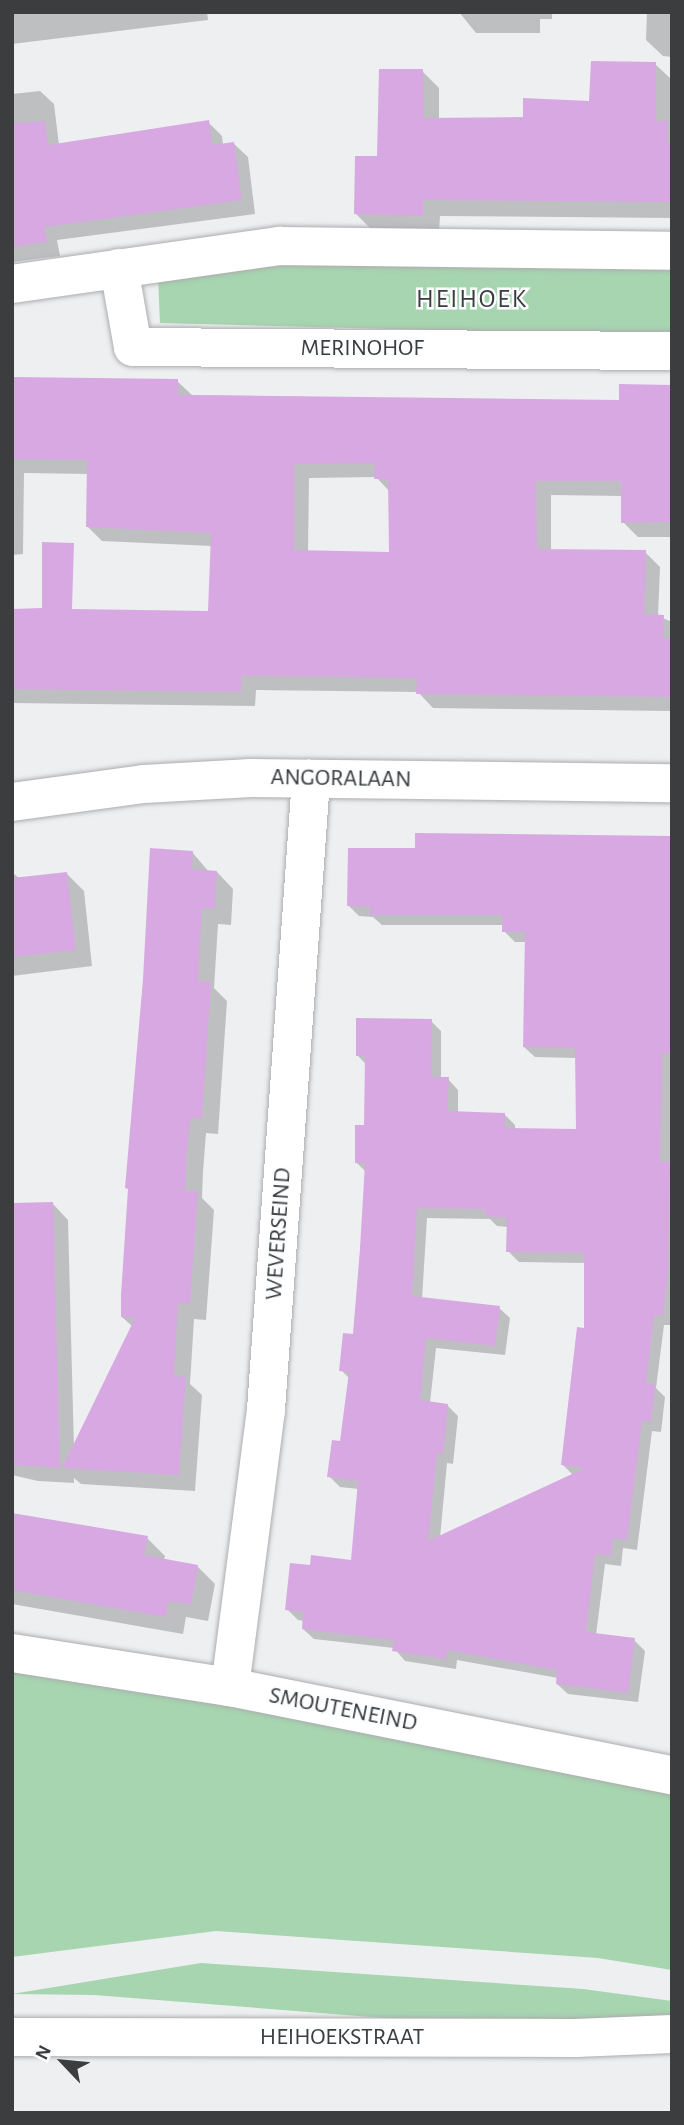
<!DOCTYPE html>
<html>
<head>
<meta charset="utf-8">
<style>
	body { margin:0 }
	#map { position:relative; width:684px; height:2125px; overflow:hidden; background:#eeeff1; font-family:"Alegreya Sans",sans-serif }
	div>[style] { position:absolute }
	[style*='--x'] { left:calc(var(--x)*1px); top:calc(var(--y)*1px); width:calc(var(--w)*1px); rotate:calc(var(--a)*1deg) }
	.green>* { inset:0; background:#a6d5af }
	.shadow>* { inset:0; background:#0003 }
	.building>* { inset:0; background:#d8a8e3 }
	.roads { filter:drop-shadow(0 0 2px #acadaf) drop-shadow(0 0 2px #acadaf) }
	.minor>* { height:38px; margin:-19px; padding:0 19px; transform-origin:19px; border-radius:19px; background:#fff }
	span { translate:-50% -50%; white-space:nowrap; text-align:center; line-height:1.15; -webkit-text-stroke:5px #fbfdff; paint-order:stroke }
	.street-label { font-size:24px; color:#3c3d3e }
	.neighbourhood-label { font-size:26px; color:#3c3d3e; letter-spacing:2px }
	.frame { position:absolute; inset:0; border:14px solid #3c3d3e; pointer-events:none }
	.north { position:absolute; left:28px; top:2027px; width:70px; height:70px; -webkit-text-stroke:5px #fbfdff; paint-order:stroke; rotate:296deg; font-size:19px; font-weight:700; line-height:28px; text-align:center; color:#3c3d3e }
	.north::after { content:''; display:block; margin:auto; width:24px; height:32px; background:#3c3d3e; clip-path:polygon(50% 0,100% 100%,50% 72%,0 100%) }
</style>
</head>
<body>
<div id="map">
	<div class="green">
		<div style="clip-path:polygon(610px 265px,672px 268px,672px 336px,160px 323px,158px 278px,279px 266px)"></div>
		<div style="clip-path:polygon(12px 1658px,450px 1742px,672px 1795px,672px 1970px,598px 1958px,216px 1931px,12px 1957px)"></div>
		<div style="clip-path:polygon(201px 1963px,583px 1989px,672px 2001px,672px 2025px,562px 2032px,94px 1995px,12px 1994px)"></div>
	</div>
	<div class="shadow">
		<div style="clip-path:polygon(12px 12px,207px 12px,208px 20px,12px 44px)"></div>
		<div style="clip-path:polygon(459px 12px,552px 12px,552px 19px,540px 19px,540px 33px,476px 33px)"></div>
		<div style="clip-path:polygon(647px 12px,672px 12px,672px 57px,663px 56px,646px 40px)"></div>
		<div style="clip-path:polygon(655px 64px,672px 80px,672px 218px,440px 216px,439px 232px,373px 231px,356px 214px,422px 71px,439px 88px,439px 119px,525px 119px,591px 102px)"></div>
		<div style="clip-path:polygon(40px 91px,54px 104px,59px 145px,208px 122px,222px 136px,223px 145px,234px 144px,248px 157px,255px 214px,57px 240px,60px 256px,12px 262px,12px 94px)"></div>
		<div style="clip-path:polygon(evenodd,12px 379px,177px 381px,192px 395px,621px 402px,672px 386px,672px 537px,638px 537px,623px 522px,623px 496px,551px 495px,551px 551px,645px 552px,660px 567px,658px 616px,672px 622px,672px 711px,433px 708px,418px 692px,256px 690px,255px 706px,12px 703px,12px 619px,210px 613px,212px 546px,102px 541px,87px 526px,89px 474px,24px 473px,23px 554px,12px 555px,12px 379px,376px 477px,390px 492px,391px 553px,308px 552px,309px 478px,376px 477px)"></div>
		<div style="clip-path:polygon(evenodd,672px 837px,672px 1325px,664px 1325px,656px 1388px,665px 1397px,661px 1432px,652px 1431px,637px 1550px,623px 1548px,621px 1566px,605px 1564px,596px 1635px,634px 1640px,645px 1651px,638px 1702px,568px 1694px,557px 1684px,558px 1678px,457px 1660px,456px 1669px,405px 1661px,394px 1648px,314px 1639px,303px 1629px,304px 1621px,298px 1620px,287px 1609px,312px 1567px,352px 1562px,359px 1489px,340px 1487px,329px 1476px,342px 1443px,350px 1379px,341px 1370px,354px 1336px,366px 1172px,356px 1162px,366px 1127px,366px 1064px,357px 1055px,431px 1021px,441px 1031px,441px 1079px,448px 1079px,458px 1090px,458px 1113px,504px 1114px,515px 1125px,515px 1130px,578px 1130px,577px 1058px,535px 1057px,524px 1047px,527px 942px,515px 942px,504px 931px,504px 925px,382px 925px,373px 917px,359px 916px,349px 906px,417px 850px,672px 837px,427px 1218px,490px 1219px,497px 1226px,508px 1227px,508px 1251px,519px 1262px,586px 1263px,586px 1330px,563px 1465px,573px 1475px,440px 1538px,447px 1463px,453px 1464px,458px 1416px,447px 1405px,430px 1403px,436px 1348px,505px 1355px,510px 1318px,499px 1308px,422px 1299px,427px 1218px)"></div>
		<div style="clip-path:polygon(192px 852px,209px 872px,217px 872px,233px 889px,231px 925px,218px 924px,214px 988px,227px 1001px,218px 1134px,206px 1133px,203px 1172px,202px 1198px,214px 1210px,206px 1320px,194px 1319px,190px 1384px,202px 1395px,195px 1491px,81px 1484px,74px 1478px,74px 1483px,38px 1481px,12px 1475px,12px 1205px,53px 1204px,68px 1220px,74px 1449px,133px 1327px,122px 1317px)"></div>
		<div style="clip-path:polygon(12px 872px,20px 879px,67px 874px,84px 891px,92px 966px,12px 976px)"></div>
		<div style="clip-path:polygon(12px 1533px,147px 1538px,165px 1556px,164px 1560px,197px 1566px,215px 1584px,208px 1621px,186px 1617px,183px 1634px,12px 1604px)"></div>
	</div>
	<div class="building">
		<div style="clip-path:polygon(591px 61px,656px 62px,656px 121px,668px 121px,667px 143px,672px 143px,672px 202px,423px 200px,423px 216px,354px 214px,355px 156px,377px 156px,379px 69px,423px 69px,424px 118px,523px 117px,523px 98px,589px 101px)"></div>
		<div style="clip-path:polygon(209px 120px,212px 145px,234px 142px,242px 200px,44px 227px,47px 242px,12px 247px,12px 123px,45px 121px,48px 145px)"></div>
		<div style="clip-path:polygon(evenodd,12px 377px,178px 379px,178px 395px,453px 398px,619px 400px,619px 384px,672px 385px,672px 522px,621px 523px,621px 481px,536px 481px,537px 549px,646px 550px,644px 614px,664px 615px,663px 638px,672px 638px,672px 697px,416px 694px,417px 678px,350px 677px,242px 676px,241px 692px,12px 689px,12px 609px,42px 608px,42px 542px,74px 543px,72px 609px,208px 611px,211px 533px,86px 527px,87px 460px,12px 459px,12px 377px,375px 463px,374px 479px,388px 479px,389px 552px,294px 550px,294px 464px,375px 463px)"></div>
		<div style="clip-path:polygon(evenodd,415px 833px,672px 836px,670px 1053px,662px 1053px,660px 1162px,670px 1162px,668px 1272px,663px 1315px,654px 1315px,646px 1383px,655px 1385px,651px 1422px,642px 1421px,627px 1540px,613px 1538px,611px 1556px,595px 1554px,586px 1632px,635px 1638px,628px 1693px,556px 1684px,557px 1670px,447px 1650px,446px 1659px,392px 1651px,394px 1640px,302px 1629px,303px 1612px,285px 1610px,290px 1563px,310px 1565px,311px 1555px,351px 1560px,358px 1481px,327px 1477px,332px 1440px,340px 1441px,349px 1372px,339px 1371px,343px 1333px,353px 1334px,360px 1249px,365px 1163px,355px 1163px,355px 1125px,364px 1125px,365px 1056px,356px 1056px,356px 1018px,432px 1019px,431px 1077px,449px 1077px,447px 1111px,505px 1113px,505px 1128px,576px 1129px,575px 1048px,523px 1047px,525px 932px,502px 932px,502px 915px,370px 915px,370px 907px,347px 906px,348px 848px,415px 848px,415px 833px,417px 1208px,485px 1209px,485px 1216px,507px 1218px,506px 1252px,584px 1253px,584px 1328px,577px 1327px,561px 1465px,585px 1468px,428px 1541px,437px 1453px,443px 1454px,448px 1404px,420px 1400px,426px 1338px,495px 1346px,500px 1306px,412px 1296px,417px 1208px)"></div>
		<div style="clip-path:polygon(150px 848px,193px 851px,192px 869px,217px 871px,215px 909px,202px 908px,198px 981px,211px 982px,202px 1118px,190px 1118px,187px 1154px,185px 1191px,198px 1191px,190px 1304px,178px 1303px,174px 1376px,186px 1377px,179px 1475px,62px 1468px,135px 1318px,121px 1317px,121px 1295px,128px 1189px,125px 1188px,143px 979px)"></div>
		<div style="clip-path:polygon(67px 872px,76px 950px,12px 957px,12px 878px)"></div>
		<div style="clip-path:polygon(53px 1202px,60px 1468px,12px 1465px,12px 1203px)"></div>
		<div style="clip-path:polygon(12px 1513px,148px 1536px,144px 1555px,198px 1565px,191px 1605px,169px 1601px,166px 1617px,12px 1590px)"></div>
	</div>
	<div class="roads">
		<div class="minor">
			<div style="--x:119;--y:268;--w:80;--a:80"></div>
			<div style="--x:133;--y:347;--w:539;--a:0.43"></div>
			<div style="--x:12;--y:284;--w:271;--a:-8.1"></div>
			<div style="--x:280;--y:246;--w:392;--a:0.7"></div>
			<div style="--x:12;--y:802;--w:133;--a:-7.8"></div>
			<div style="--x:144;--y:784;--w:107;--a:-3.2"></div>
			<div style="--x:251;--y:778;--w:421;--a:0.7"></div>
			<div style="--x:12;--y:1653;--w:221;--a:8.9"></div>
			<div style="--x:230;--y:1687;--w:451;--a:11.3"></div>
			<div style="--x:230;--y:1687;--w:279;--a:-82.6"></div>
			<div style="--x:266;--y:1410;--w:633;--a:-85.92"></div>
			<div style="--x:12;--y:2037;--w:564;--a:0.1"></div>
			<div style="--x:576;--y:2038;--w:96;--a:-2.4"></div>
		</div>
	</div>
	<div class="street-label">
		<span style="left:362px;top:349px">MERINOHOF</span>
		<span style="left:341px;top:779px;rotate:1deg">ANGORALAAN</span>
		<span style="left:279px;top:1234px;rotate:-86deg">WEVERSEIND</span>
		<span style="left:343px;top:1710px;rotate:11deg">SMOUTENEIND</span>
		<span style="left:342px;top:2038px">HEIHOEKSTRAAT</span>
	</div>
	<div class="neighbourhood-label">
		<span style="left:472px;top:300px">HEIHOEK</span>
	</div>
	<div class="frame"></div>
	<div class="north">N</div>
</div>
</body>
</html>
